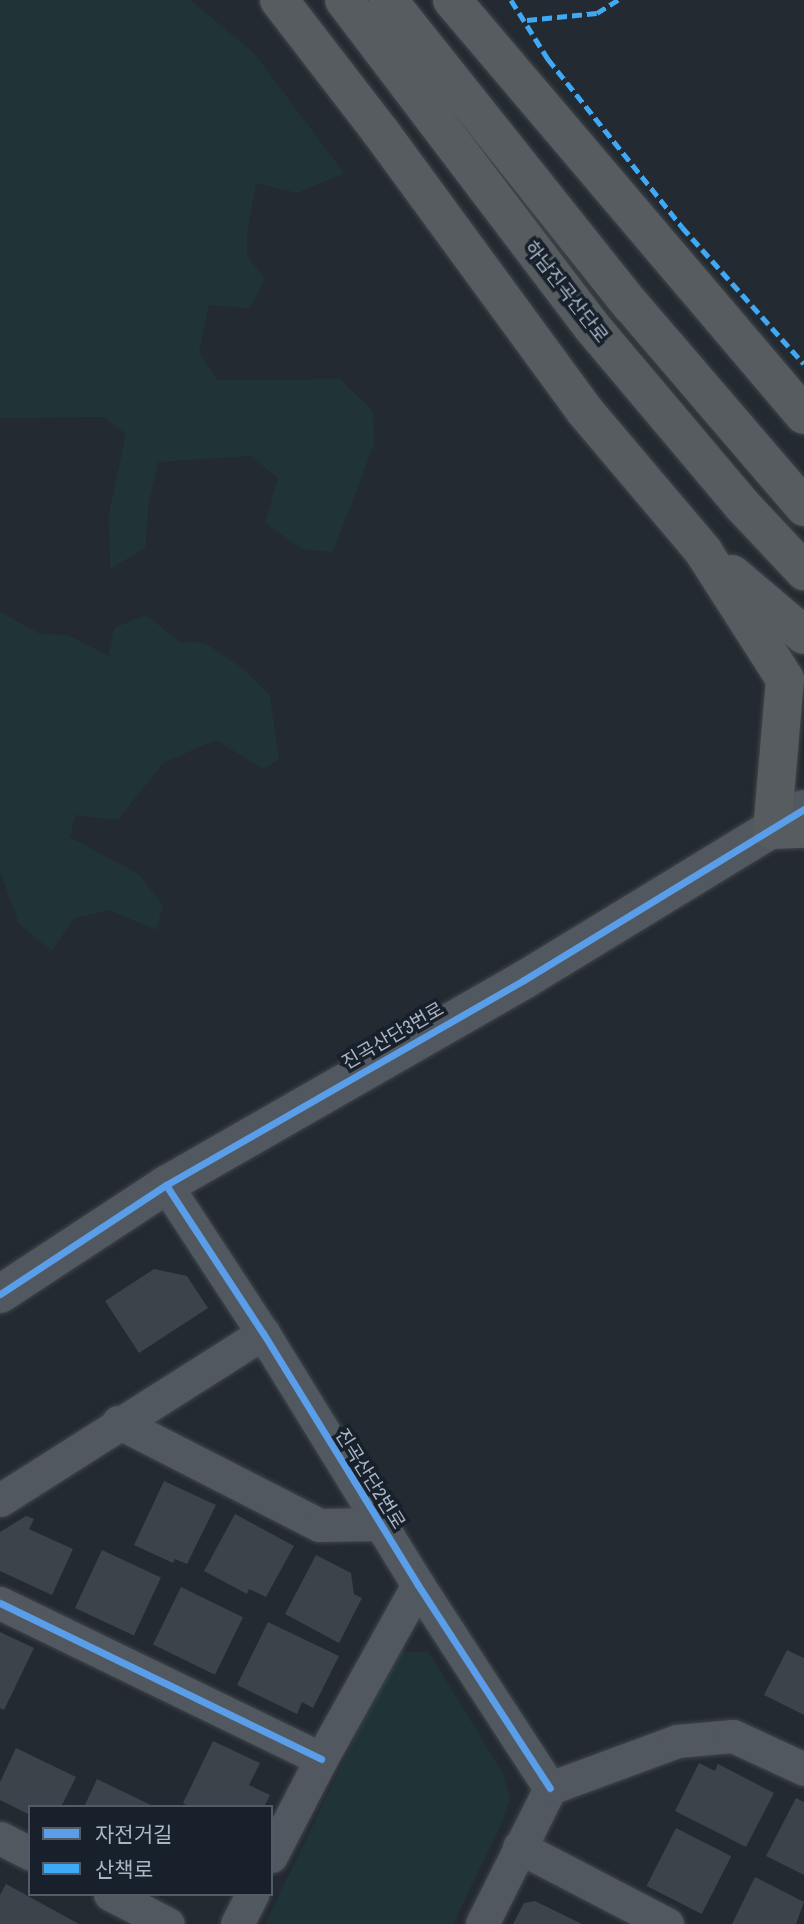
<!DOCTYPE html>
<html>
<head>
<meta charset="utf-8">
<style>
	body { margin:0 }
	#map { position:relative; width:804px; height:1924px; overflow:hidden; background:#232a31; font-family:"Archivo Narrow","Noto Sans KR",sans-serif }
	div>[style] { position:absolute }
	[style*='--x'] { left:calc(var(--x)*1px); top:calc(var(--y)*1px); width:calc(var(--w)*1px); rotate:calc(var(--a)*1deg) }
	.green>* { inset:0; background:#203437 }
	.building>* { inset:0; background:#3d434a; transform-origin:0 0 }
	.roads { filter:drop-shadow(0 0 2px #3f454a) drop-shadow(0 0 2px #3f454a) }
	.minor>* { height:33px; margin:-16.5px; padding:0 16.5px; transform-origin:16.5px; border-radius:16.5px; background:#525860 }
	.tertiary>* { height:38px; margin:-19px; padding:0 19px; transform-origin:19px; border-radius:19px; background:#525860 }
	.trunk>* { height:38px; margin:-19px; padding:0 19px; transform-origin:19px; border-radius:19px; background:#565c60 }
	.quiet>* { height:5px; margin-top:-2.5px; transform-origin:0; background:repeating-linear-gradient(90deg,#3fa9f5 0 10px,transparent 0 15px) }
	.cycleway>* { height:7px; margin:-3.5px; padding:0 3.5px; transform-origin:3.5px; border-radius:3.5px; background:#5a9eea }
	span { translate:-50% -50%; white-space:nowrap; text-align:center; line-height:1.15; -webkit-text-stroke:7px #17202b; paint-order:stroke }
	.street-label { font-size:19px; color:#aab6c5 }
	.legend { position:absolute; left:28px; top:1805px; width:245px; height:91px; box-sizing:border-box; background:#17202b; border:2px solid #525c69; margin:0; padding:9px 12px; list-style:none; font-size:21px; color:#aab6c5 }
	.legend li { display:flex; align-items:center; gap:14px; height:35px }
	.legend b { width:35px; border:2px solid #525c69 }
</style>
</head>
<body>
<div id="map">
	<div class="green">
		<div style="clip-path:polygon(0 0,190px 0,254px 53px,344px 173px,297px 193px,256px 183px,247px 234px,247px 255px,265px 279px,249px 308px,209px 305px,199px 352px,217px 380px,340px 379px,373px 411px,374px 444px,333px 552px,303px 549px,265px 523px,278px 478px,251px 456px,158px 462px,149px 502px,145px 548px,110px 569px,109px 514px,126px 434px,104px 417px,0 418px)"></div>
		<div style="clip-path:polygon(0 612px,40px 634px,68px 635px,109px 656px,114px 628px,146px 615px,180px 642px,205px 643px,246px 671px,270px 696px,279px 759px,263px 769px,216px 740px,163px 763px,118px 820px,75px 815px,70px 837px,138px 874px,163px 905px,156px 930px,109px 910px,74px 918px,52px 951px,19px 924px,0 871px)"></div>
		<div style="clip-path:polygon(428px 1651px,502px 1772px,510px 1798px,504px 1818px,453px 1924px,265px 1924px,396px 1653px)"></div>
	</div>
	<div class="building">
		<div style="clip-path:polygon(154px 1269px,187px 1276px,208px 1308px,139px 1353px,105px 1301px)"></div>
		<div style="clip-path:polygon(164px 1481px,216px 1505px,187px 1564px,175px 1559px,173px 1563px,134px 1545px)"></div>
		<div style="clip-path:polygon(235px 1514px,294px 1546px,266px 1597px,249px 1589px,247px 1594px,204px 1571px)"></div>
		<div style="clip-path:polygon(26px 1516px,34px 1519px,29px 1529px,73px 1549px,52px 1595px,0 1571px,0 1532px)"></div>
		<div style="left:102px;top:1550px;width:65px;height:64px;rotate:25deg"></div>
		<div style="clip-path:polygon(316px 1555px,351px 1573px,354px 1594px,362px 1598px,339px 1643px,285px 1614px)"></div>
		<div style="left:181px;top:1587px;width:69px;height:64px;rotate:26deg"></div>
		<div style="clip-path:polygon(268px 1622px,339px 1656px,313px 1708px,302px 1702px,297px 1714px,237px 1685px)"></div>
		<div style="clip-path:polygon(0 1632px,34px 1648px,4px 1710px,0 1708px)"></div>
		<div style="clip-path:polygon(787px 1650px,804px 1658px,804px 1715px,764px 1695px)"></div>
		<div style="clip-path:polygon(213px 1741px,260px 1763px,249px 1785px,270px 1795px,264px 1807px,190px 1807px,183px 1803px)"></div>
		<div style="clip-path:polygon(16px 1748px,76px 1777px,61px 1807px,30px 1807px,30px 1815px,0 1800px,0 1782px)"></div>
		<div style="clip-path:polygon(699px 1763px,715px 1771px,718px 1764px,774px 1793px,746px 1847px,675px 1811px)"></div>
		<div style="clip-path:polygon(97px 1779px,155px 1807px,84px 1807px)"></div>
		<div style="clip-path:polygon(796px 1798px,804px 1802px,804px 1875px,766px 1856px)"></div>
		<div style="left:676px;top:1828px;width:62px;height:65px;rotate:27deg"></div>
		<div style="clip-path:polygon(755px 1877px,804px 1902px,796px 1924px,732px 1924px)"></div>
		<div style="clip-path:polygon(6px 1884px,79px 1924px,0 1924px,0 1895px)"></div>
		<div style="clip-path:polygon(535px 1901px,582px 1924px,513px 1924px,524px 1903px)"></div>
	</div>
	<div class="roads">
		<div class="minor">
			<div style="--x:166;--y:1185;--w:177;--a:56.8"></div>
			<div style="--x:263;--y:1333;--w:296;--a:58.4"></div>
			<div style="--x:418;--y:1585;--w:242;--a:57"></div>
			<div style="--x:118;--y:1422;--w:226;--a:27.1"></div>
			<div style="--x:319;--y:1525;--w:60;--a:-1"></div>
			<div style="--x:0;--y:1500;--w:312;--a:-32.4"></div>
			<div style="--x:0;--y:1603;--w:357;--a:25.9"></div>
			<div style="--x:0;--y:1838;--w:34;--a:27"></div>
			<div style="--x:519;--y:1847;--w:167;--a:27.5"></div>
			<div style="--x:271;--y:1856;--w:109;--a:-62.7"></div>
			<div style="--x:321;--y:1759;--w:199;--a:-60.9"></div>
			<div style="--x:110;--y:1894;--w:65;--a:27.3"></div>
			<div style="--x:237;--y:1924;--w:34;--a:-63"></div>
			<div style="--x:482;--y:1924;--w:152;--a:-63.4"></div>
			<div style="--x:550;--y:1788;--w:135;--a:-20.3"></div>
			<div style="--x:677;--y:1741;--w:56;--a:-5.1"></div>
			<div style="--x:733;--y:1736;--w:78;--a:24.9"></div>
		</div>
		<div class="tertiary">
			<div style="--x:0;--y:1294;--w:199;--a:-33.3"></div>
			<div style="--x:166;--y:1185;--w:413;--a:-29.8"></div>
			<div style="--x:524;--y:980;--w:328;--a:-31.4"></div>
		</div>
		<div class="trunk">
			<div style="--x:279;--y:0;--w:165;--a:52.4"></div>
			<div style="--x:380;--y:131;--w:346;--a:53.8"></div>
			<div style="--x:584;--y:410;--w:185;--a:49.8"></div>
			<div style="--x:703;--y:551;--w:152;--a:57.4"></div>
			<div style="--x:785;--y:679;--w:152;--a:94.9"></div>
			<div style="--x:772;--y:830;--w:32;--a:-2"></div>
			<div style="--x:344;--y:0;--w:412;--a:52.8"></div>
			<div style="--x:593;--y:328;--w:231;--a:49.9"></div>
			<div style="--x:742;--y:505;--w:91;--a:46.8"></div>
			<div style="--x:388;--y:0;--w:390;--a:51.5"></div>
			<div style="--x:631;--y:305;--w:266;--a:49.4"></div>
			<div style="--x:452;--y:0;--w:544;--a:49.7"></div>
			<div style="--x:732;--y:574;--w:94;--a:40.3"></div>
		</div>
	</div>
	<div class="quiet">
		<div style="--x:511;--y:0;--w:70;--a:57.9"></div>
		<div style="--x:548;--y:59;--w:215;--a:51.4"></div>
		<div style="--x:682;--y:227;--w:183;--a:48.3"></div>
		<div style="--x:527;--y:20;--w:70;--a:-5.7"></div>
		<div style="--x:597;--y:13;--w:25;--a:-32"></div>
	</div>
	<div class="cycleway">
		<div style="--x:166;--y:1185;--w:177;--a:56.8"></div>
		<div style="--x:263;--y:1333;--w:296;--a:58.4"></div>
		<div style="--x:418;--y:1585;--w:242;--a:57"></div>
		<div style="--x:0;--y:1294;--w:199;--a:-33.3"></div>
		<div style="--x:166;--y:1185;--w:413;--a:-29.8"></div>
		<div style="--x:524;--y:980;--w:328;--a:-31.4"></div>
		<div style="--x:0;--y:1603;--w:357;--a:25.9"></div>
	</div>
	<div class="street-label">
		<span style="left:566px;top:292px;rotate:52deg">하남진곡산단로</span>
		<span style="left:393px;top:1036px;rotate:-30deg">진곡산단3번로</span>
		<span style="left:370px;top:1479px;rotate:58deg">진곡산단2번로</span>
	</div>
	<ul class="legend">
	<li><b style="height:9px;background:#5a9eea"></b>자전거길</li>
	<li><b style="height:9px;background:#3fa9f5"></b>산책로</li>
	</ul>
</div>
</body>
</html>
